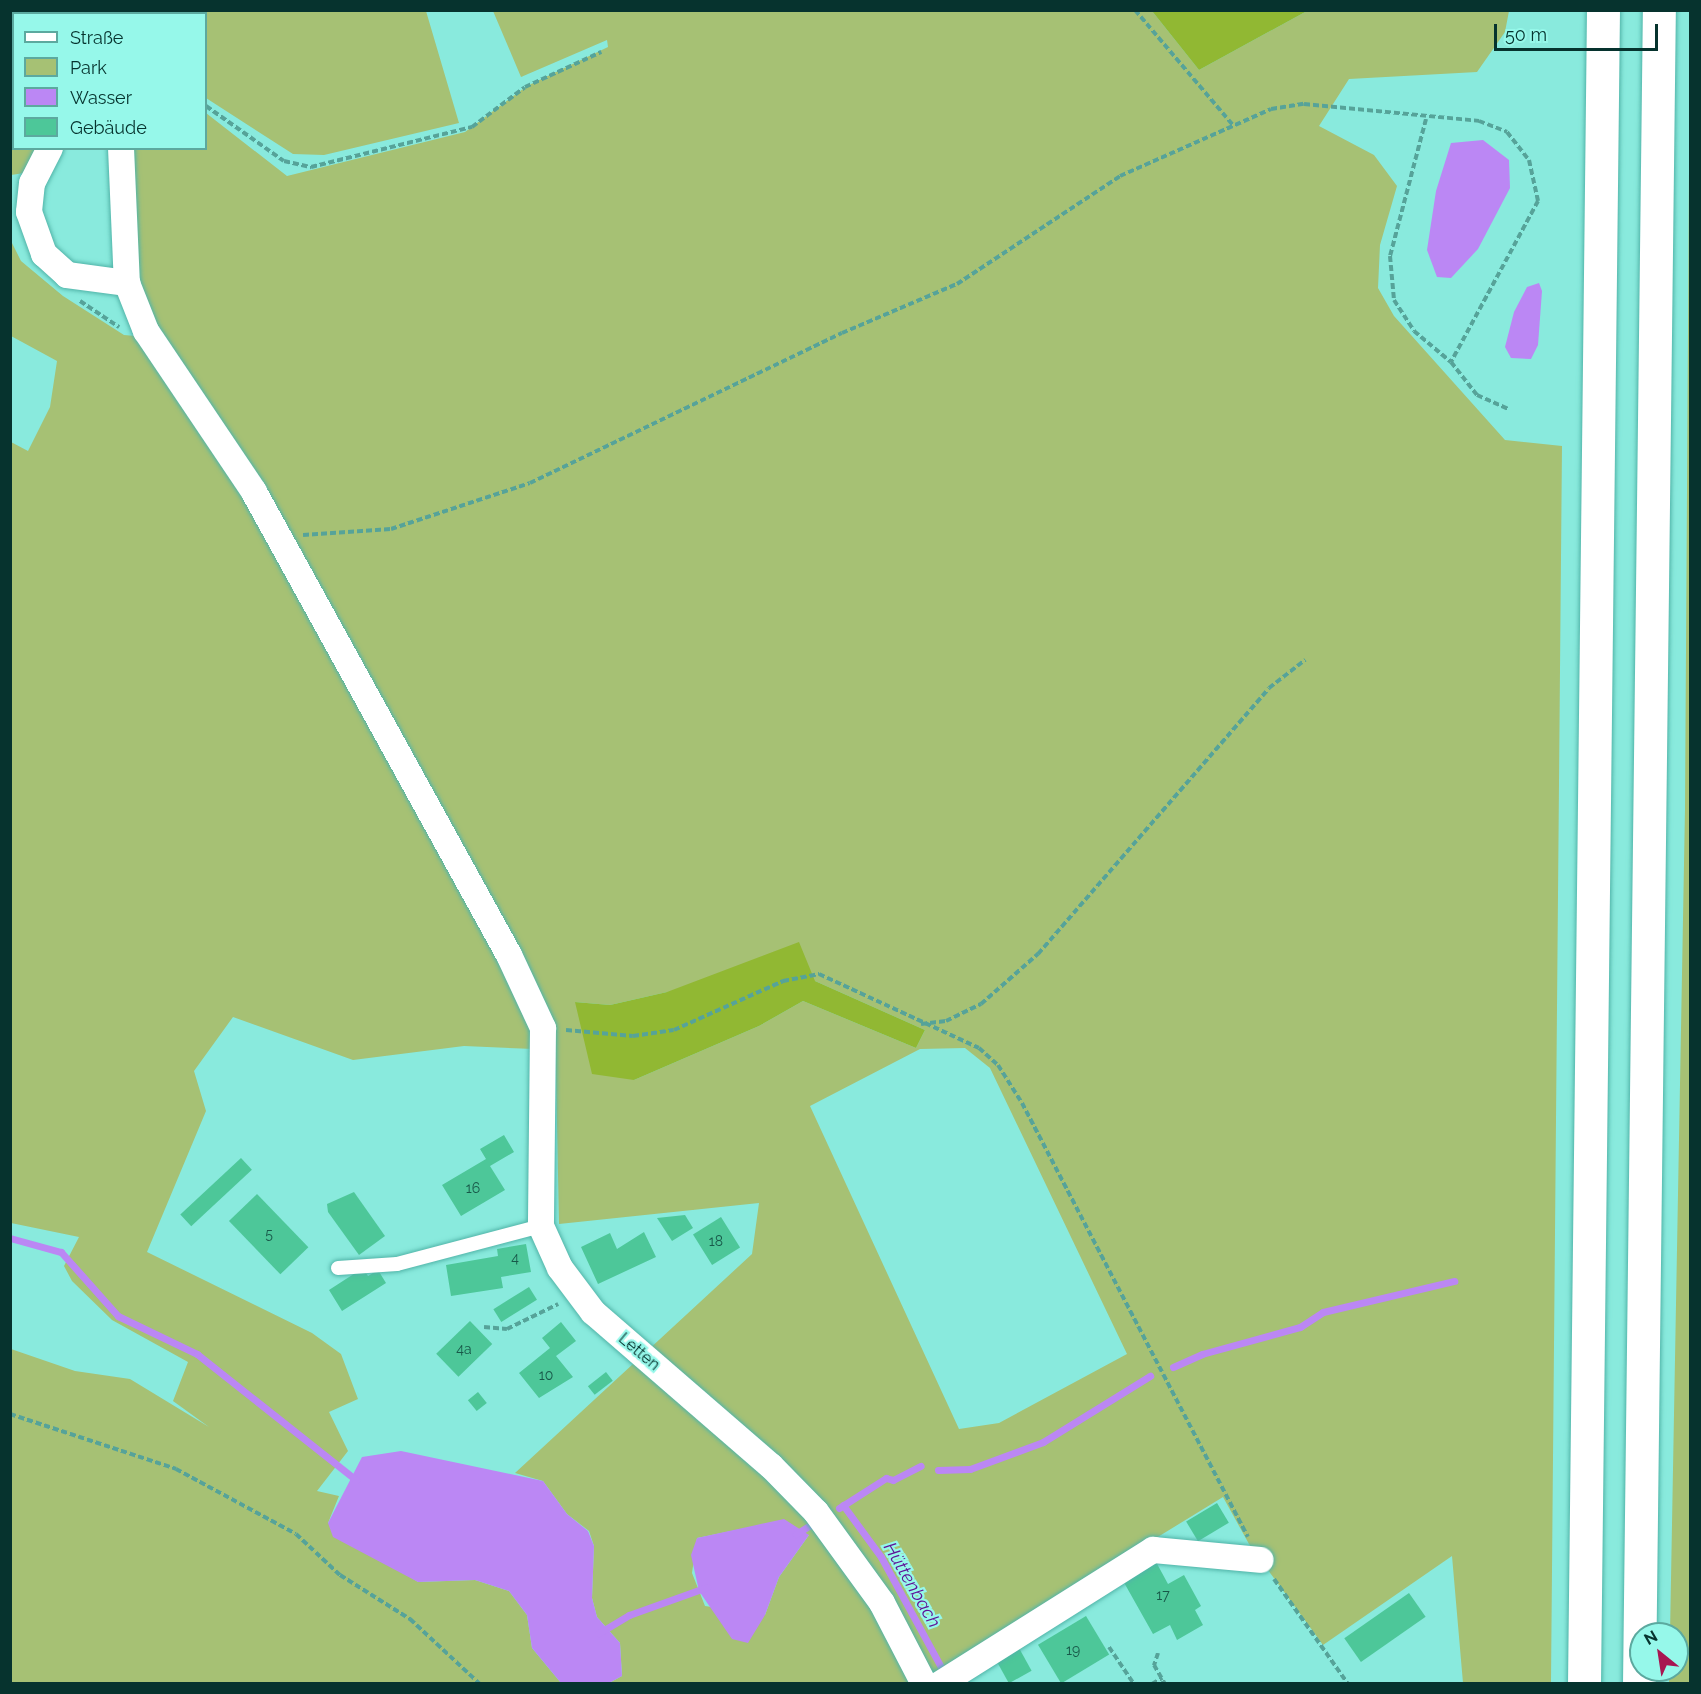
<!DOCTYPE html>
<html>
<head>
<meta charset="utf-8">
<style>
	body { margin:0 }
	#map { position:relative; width:1701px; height:1694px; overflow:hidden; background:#89eadd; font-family:Raleway,sans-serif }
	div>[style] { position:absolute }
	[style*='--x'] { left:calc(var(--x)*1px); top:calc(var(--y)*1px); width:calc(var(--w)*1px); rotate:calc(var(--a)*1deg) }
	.green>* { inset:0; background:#a6c174 }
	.forest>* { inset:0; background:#91b833 }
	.water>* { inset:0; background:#bb87f4 }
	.stream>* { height:7px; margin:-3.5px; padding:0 3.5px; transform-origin:3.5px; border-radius:3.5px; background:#bb87f4 }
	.building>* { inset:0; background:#4dc799; transform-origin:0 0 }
	.path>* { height:4px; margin-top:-2px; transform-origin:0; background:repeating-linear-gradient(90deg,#56a399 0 6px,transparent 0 9px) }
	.roads { filter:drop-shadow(0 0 2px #51b4a8) drop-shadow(0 0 2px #51b4a8) }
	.lane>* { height:14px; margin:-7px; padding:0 7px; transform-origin:7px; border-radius:7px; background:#fff }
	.street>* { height:26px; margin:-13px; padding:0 13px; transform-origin:13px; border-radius:13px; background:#fff }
	.highway>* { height:33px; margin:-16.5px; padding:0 16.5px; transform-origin:16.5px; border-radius:16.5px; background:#fff }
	span { translate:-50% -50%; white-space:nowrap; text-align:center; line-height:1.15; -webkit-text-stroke:4.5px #96f8ea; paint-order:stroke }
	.number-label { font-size:14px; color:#185849 }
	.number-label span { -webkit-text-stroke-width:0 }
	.street-label { font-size:16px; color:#06332e }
	.water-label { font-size:18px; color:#601397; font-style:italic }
	.frame { position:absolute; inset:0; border:12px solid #06332e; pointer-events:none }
	.legend { position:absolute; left:12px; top:12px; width:195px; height:138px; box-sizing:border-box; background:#96f8ea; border:2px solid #5ca99f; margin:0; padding:8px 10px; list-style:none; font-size:18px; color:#06332e }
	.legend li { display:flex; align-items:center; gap:12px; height:30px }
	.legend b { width:30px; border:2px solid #5ca99f }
	.north { position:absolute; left:1629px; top:1622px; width:60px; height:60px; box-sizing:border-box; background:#96f8ea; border:2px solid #5ca99f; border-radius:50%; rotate:330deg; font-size:16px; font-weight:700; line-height:24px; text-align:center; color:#06332e }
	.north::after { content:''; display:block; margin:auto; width:21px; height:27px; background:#a81651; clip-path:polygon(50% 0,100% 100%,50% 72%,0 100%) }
	.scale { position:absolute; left:1494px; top:24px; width:164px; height:27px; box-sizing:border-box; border:3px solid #06332e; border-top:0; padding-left:8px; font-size:18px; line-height:21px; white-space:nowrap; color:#06332e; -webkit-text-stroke:4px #96f8ea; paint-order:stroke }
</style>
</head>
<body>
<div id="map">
	<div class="green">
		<div style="clip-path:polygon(1690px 10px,1690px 1683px,1669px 1684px,1669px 1670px,1677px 1670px,1677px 1634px,1670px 1634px,1685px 809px)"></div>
		<div style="clip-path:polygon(134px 11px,426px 11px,459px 123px,324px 155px,293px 154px,206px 98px,206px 14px)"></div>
		<div style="clip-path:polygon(evenodd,493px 11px,1152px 11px,1199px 70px,1307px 11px,1509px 11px,1505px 32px,1477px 72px,1349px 79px,1319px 126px,1374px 155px,1397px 186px,1380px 245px,1378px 288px,1394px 316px,1505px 440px,1562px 446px,1551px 1683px,1463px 1683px,1452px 1556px,1323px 1645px,1249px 1544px,1223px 1497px,931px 1676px,935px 1683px,609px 1683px,622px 1676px,620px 1643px,597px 1617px,592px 1598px,594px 1546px,589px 1531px,567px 1514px,543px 1481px,515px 1473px,752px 1254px,759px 1203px,559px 1224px,555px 1025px,534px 1049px,464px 1046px,353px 1060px,233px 1017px,194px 1071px,206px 1111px,147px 1252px,312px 1333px,341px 1354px,358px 1399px,329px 1412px,348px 1451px,317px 1491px,339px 1496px,328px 1523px,418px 1582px,475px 1580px,509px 1591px,527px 1615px,532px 1648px,561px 1683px,11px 1683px,11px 1349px,75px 1371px,130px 1379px,209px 1427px,173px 1401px,188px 1362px,112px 1320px,72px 1281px,64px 1266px,79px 1237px,11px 1223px,11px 442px,28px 451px,50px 407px,57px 361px,11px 336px,10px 239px,21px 261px,63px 296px,124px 335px,159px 338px,143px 308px,129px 239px,127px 149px,206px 148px,206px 113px,287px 176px,465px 132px,527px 86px,608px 47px,607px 40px,521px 77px,493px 11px,815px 981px,925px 1030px,916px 1048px,803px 1001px,759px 1026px,634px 1080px,575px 1002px,610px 1005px,667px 992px,815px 981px,493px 11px,965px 1048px,990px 1068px,1127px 1354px,999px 1423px,959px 1429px,810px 1106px,920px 1049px,965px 1048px,493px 11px,746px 1528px,809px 1535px,779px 1577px,765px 1615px,705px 1606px,692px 1573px,697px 1538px,746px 1528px)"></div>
		<div style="clip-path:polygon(13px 79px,14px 148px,43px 149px,31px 172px,11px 175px)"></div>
	</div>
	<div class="forest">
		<div style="clip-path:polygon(1152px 11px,1307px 11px,1199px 70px)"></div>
		<div style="clip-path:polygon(799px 942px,815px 981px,925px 1030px,916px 1048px,803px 1001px,759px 1026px,634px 1080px,592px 1074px,575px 1002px,610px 1005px,667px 992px)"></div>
	</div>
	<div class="water">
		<div style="clip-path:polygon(1483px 140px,1509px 160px,1510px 188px,1478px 249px,1451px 278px,1437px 277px,1427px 250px,1436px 191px,1451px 143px)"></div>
		<div style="clip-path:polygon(1539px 283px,1542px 291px,1538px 345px,1531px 359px,1511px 358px,1505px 347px,1514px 312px,1527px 287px)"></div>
		<div style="clip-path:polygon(401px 1451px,543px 1481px,567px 1514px,588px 1531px,594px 1546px,592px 1598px,597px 1617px,620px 1643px,622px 1676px,609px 1683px,561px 1683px,532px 1648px,527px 1615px,509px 1591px,475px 1580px,418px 1582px,333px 1537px,328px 1523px,362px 1457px)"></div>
		<div style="clip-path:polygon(784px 1519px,809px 1535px,779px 1577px,765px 1615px,748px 1643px,732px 1639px,699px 1591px,691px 1555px,697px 1538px)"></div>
	</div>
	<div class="stream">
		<div style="--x:10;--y:1238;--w:53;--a:15.4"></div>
		<div style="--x:61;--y:1252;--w:86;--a:48.3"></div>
		<div style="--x:118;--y:1316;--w:88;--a:25.7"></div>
		<div style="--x:197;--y:1354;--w:203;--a:38.4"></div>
		<div style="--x:1173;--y:1367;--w:32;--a:-24"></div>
		<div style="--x:1202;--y:1354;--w:102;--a:-15.4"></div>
		<div style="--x:1300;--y:1327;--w:27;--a:-33"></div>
		<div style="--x:1323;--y:1312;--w:135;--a:-13.3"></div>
		<div style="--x:938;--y:1470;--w:32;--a:-2"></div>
		<div style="--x:970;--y:1469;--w:78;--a:-20.3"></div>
		<div style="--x:1043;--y:1442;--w:126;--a:-31.7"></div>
		<div style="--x:843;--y:1505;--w:64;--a:53.8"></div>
		<div style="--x:881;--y:1557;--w:136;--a:61.4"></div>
		<div style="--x:839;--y:1508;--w:56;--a:-32.6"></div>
		<div style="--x:886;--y:1478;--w:7;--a:16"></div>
		<div style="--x:893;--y:1480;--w:31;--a:-27"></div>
		<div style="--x:796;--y:1534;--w:22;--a:-32"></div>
		<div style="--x:599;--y:1633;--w:35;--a:-31"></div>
		<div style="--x:629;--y:1615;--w:83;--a:-19.7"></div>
	</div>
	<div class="building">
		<div style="clip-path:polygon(504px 1135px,514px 1152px,490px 1166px,505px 1190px,461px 1216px,442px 1185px,486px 1159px,480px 1149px)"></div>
		<div style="left:241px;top:1158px;width:16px;height:83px;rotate:47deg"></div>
		<div style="clip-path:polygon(354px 1192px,385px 1236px,359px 1255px,328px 1212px,327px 1204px)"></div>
		<div style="left:257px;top:1194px;width:74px;height:39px;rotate:46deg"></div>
		<div style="clip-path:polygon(685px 1215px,693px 1228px,672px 1241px,657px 1218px)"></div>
		<div style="left:721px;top:1217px;width:36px;height:33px;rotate:58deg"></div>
		<div style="clip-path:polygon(644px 1232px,656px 1257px,598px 1284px,581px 1247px,610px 1233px,617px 1249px)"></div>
		<div style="clip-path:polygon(526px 1244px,531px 1272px,501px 1277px,503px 1288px,451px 1296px,446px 1265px,498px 1256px,497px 1249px)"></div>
		<div style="clip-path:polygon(363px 1268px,368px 1276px,378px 1270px,386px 1283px,342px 1311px,329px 1290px)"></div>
		<div style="left:529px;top:1287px;width:15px;height:42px;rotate:58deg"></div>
		<div style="left:470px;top:1321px;width:32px;height:47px;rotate:46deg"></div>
		<div style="clip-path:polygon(561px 1322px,576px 1341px,556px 1356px,573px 1377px,539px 1398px,519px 1373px,550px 1348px,542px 1338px)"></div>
		<div style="left:606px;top:1372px;width:11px;height:23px;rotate:52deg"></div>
		<div style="left:478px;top:1392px;width:14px;height:13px;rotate:51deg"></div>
		<div style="left:1217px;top:1503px;width:23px;height:36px;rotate:59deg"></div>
		<div style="clip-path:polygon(1155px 1560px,1168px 1584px,1184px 1575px,1201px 1606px,1195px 1610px,1203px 1625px,1177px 1640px,1170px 1625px,1153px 1634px,1122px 1579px)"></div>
		<div style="left:1409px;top:1593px;width:29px;height:79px;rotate:55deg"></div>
		<div style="left:1086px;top:1616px;width:45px;height:56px;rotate:59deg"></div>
		<div style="left:1019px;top:1648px;width:26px;height:26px;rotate:61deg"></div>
	</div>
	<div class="path">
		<div style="--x:1135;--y:10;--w:151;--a:49.6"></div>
		<div style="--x:21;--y:14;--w:4;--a:-90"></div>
		<div style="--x:10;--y:65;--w:16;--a:-75"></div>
		<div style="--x:206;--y:106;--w:95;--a:35.2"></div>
		<div style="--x:284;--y:161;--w:28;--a:13"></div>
		<div style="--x:311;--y:167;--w:166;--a:-14"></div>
		<div style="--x:472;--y:127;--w:66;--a:-37"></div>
		<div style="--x:525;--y:87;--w:84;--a:-24.7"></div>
		<div style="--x:1426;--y:119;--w:142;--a:104.7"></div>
		<div style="--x:1390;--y:256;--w:44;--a:84.8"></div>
		<div style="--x:1394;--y:300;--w:37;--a:57"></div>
		<div style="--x:1414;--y:331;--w:48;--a:40"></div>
		<div style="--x:80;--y:301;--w:47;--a:33.7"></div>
		<div style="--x:303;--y:535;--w:88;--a:-3.9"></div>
		<div style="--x:391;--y:529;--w:146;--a:-18.3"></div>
		<div style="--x:530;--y:483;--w:346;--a:-25.7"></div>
		<div style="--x:842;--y:333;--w:125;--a:-23.1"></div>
		<div style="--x:957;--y:284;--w:196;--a:-33.5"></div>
		<div style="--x:1120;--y:176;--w:165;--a:-23.9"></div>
		<div style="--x:1271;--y:109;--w:33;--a:-9"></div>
		<div style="--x:1304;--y:104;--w:176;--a:5.5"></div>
		<div style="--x:1479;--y:121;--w:30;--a:21"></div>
		<div style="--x:1507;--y:132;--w:36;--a:52"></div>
		<div style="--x:1529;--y:160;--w:42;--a:77.6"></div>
		<div style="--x:1538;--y:201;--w:183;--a:118.4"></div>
		<div style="--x:1451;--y:362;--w:42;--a:51.8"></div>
		<div style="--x:1477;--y:395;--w:34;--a:24"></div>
		<div style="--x:921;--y:1024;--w:25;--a:-7"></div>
		<div style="--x:946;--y:1021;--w:39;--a:-26"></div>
		<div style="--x:981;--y:1004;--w:76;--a:-41.3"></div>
		<div style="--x:1038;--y:954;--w:352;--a:-49"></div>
		<div style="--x:1269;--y:688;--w:46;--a:-37.9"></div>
		<div style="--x:566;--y:1030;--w:67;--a:5.1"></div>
		<div style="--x:633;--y:1036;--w:41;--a:-8.3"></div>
		<div style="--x:674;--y:1030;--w:120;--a:-24.2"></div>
		<div style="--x:783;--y:981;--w:37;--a:-11"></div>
		<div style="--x:819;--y:974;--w:176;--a:24.8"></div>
		<div style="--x:979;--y:1048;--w:25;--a:42"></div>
		<div style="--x:998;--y:1065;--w:45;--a:57.7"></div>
		<div style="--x:1022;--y:1103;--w:489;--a:62.5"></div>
		<div style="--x:484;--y:1327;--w:23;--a:5"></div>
		<div style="--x:507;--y:1329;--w:57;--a:-26.1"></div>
		<div style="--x:10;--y:1414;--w:175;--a:18.3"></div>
		<div style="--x:176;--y:1469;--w:136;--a:28.4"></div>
		<div style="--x:296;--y:1534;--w:60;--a:43"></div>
		<div style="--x:340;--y:1575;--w:83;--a:32.2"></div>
		<div style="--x:410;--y:1619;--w:96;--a:42.9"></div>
		<div style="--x:1274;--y:1579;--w:128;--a:54.8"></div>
		<div style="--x:1109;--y:1647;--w:45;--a:56"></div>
		<div style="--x:1158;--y:1653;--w:13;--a:108"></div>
		<div style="--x:1154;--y:1665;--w:22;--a:60"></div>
		<div style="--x:1152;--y:1684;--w:12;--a:-31"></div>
	</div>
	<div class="roads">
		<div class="lane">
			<div style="--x:338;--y:1268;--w:59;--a:-3.9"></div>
			<div style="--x:397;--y:1264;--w:149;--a:-14.8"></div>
		</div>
		<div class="street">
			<div style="--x:115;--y:10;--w:4;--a:90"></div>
			<div style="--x:78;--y:14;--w:4;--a:-90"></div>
			<div style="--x:50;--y:148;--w:39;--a:117"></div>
			<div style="--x:32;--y:183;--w:29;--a:96"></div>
			<div style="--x:29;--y:212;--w:45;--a:70.3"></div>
			<div style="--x:44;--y:254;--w:31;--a:42"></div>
			<div style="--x:67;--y:275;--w:61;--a:7.6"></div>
			<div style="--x:121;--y:148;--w:135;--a:87.5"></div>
			<div style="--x:127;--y:283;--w:52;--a:68.4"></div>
			<div style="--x:146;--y:331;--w:194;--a:56.1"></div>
			<div style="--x:254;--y:492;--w:529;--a:61.16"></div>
			<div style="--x:509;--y:955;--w:81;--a:65"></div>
			<div style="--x:543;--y:1028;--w:198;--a:90.6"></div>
			<div style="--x:541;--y:1226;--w:46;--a:65.7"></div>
			<div style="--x:560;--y:1268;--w:55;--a:53.1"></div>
			<div style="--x:593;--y:1312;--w:235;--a:40.9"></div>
			<div style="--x:771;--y:1466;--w:64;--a:45.6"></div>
			<div style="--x:816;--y:1512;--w:112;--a:54"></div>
			<div style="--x:882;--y:1603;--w:91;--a:62.6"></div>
			<div style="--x:940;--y:1684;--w:252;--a:-32.2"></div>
			<div style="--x:1153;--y:1550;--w:108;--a:5.3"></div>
		</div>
		<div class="highway">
			<div style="--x:1584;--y:1684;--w:1674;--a:-89.35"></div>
			<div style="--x:1639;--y:1684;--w:1674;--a:-89.32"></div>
		</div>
	</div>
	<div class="number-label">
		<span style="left:473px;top:1188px">16</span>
		<span style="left:269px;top:1234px">5</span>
		<span style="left:716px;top:1241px">18</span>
		<span style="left:515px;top:1258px">4</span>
		<span style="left:464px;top:1349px">4a</span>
		<span style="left:546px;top:1375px">10</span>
		<span style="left:1163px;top:1595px">17</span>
		<span style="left:1073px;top:1650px">19</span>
	</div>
	<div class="street-label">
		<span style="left:639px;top:1352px;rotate:40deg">Letten</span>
	</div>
	<div class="water-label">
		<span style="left:912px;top:1585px;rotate:60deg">Hüttenbach</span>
	</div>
	<div class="frame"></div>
	<ul class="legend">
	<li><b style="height:8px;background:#fff"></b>Straße</li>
	<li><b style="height:16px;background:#a6c174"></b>Park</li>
	<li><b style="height:16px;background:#bb87f4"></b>Wasser</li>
	<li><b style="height:16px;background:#4dc799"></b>Gebäude</li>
	</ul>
	<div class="north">N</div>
	<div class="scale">50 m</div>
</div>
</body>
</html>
